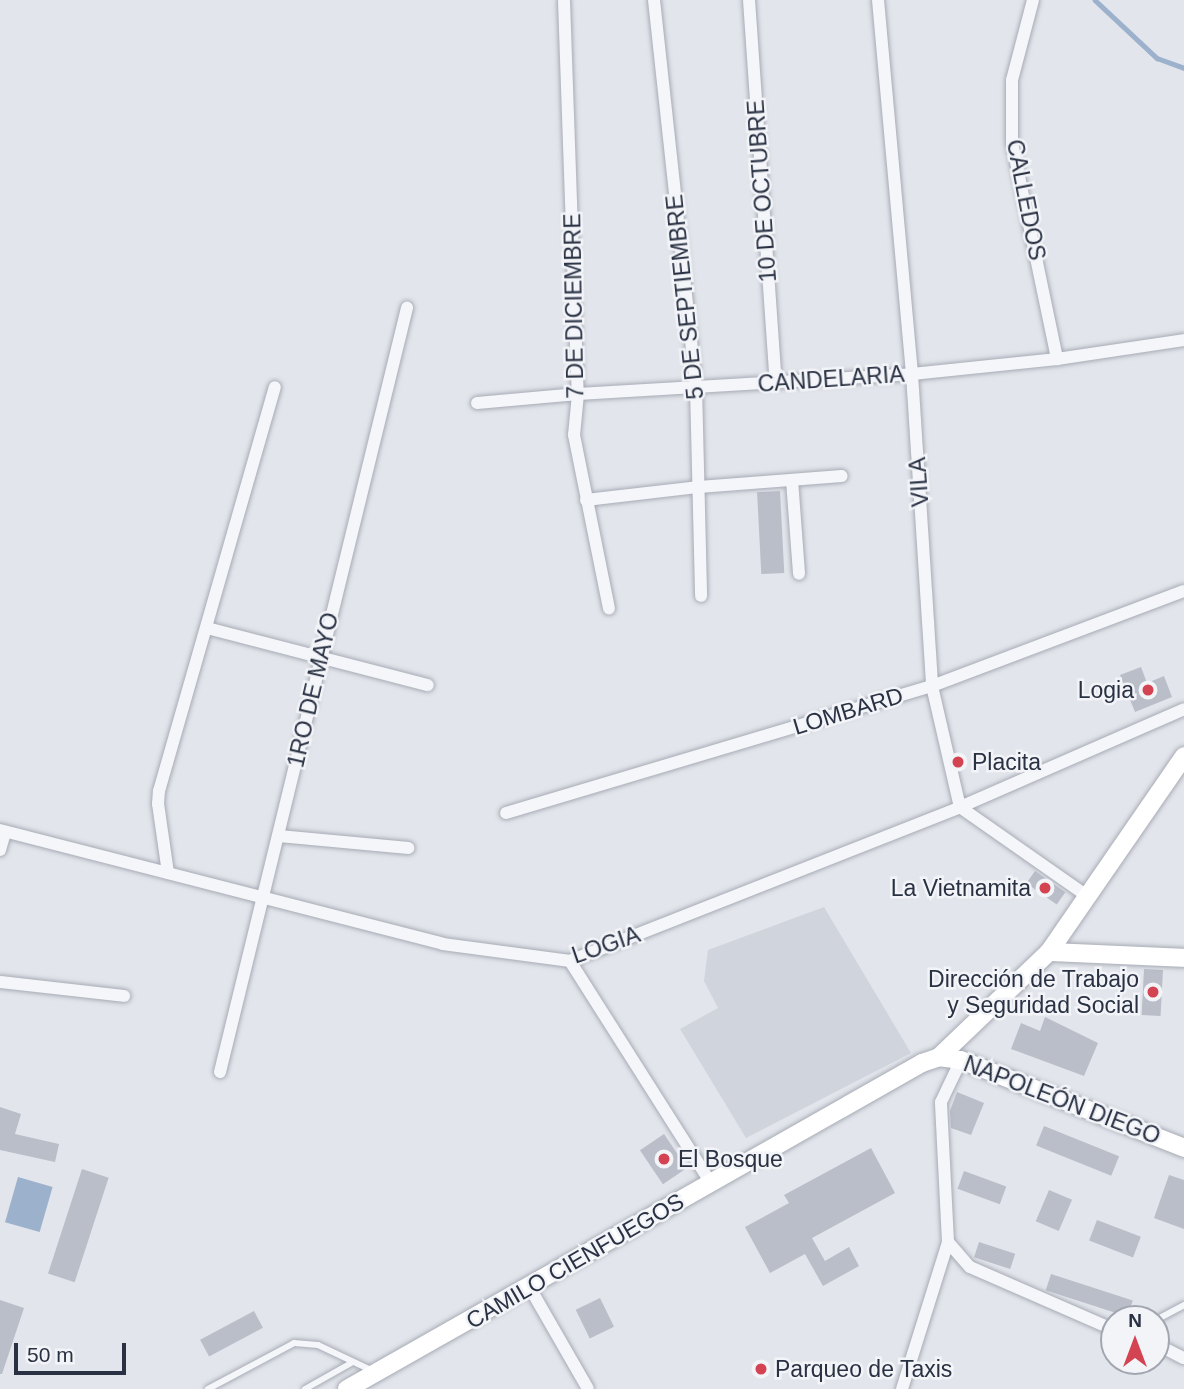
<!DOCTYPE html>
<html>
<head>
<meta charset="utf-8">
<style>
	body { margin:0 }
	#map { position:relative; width:1184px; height:1389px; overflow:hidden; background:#e2e5eb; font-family:Arial,sans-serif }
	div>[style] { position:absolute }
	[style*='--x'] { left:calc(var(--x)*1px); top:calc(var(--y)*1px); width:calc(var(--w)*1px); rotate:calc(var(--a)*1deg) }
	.built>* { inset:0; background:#d0d4dd }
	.water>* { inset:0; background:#9cb1cc; transform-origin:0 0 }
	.stream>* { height:4.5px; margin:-2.25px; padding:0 2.25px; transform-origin:2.25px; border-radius:2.25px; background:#9cb1cc }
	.building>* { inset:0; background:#b9bec8; transform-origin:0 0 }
	.roads { filter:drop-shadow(0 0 2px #a7abb5) drop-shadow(0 0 2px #a7abb5) }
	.lane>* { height:6px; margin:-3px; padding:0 3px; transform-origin:3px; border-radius:3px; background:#f5f6f9 }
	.street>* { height:12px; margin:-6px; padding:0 6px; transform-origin:6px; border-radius:6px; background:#f5f6f9 }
	.secondary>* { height:18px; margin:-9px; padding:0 9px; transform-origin:9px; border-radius:9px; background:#fff }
	.dots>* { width:19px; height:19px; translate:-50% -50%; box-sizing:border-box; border:4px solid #f2f4f8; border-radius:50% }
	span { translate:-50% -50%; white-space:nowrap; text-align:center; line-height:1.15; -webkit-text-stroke:5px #f2f4f8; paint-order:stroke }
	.street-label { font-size:23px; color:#293143 }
	.poi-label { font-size:23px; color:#293143 }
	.right { translate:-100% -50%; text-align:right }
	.left { translate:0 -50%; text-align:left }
	.north { position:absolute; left:1100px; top:1305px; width:70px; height:70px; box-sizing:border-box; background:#f2f4f8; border:2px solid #a2a6b0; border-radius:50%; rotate:0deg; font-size:19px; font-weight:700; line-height:28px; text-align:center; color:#293143 }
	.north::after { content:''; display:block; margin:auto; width:24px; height:32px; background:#d34352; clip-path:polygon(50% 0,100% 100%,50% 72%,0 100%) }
	.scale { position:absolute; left:14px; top:1343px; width:112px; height:32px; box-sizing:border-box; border:4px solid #293143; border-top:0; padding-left:9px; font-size:21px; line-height:24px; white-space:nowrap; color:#293143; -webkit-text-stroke:5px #f2f4f8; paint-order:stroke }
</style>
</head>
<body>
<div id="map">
	<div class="built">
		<div style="clip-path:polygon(824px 907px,911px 1053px,746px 1138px,680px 1029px,718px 1008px,704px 981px,708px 950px)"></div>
	</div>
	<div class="water">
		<div style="left:18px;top:1177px;width:36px;height:47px;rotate:16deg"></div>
	</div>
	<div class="stream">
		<div style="--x:1095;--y:0;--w:85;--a:43.1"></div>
		<div style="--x:1157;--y:58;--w:29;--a:20"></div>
	</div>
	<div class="building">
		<div style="left:780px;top:491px;width:82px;height:23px;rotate:87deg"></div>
		<div style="clip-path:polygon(1141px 667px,1147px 683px,1164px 676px,1172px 697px,1135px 712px,1120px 675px)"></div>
		<div style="left:1035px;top:871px;width:37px;height:15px;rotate:35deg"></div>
		<div style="left:1144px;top:969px;width:19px;height:46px;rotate:3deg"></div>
		<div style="clip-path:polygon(1045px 1017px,1098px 1043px,1084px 1076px,1011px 1049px,1021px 1023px,1040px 1031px)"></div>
		<div style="clip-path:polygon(957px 1092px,984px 1103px,971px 1135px,951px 1128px,950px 1111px)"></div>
		<div style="clip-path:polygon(0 1107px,21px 1114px,15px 1134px,59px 1144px,55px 1162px,0 1150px)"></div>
		<div style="left:1044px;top:1126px;width:81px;height:21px;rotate:22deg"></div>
		<div style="left:664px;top:1134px;width:41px;height:29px;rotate:56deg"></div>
		<div style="clip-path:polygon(871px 1148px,895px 1193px,812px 1238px,825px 1261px,849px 1247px,859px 1266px,823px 1286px,805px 1254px,770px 1273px,745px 1227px,789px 1203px,784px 1195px)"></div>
		<div style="left:82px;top:1169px;width:28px;height:110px;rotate:18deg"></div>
		<div style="left:964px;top:1171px;width:45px;height:19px;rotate:20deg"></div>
		<div style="clip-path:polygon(1169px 1175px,1184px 1180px,1184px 1229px,1154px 1218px)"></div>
		<div style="left:1049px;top:1190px;width:25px;height:34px;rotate:23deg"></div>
		<div style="left:1097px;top:1220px;width:47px;height:22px;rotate:21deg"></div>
		<div style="left:979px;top:1242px;width:38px;height:16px;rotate:18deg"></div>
		<div style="left:1051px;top:1274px;width:86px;height:17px;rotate:18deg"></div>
		<div style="left:600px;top:1298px;width:32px;height:27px;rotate:64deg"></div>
		<div style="clip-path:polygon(0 1300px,24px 1308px,2px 1374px,0 1374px)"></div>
		<div style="left:254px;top:1311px;width:19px;height:61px;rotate:62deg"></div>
	</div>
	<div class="roads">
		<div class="lane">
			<div style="--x:1156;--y:1320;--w:32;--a:-28"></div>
			<div style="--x:208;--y:1389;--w:98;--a:-28.1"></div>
			<div style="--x:294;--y:1343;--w:24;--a:5"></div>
			<div style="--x:318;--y:1345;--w:59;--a:25.3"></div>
			<div style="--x:305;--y:1389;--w:55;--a:-29.4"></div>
		</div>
		<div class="street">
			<div style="--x:654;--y:0;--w:389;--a:83.8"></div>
			<div style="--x:696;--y:387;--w:209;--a:88.6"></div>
			<div style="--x:749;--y:0;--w:383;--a:86"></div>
			<div style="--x:878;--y:0;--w:376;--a:84.8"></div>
			<div style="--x:912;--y:374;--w:313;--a:86.3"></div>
			<div style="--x:932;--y:686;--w:124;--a:77"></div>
			<div style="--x:960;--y:807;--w:155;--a:35"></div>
			<div style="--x:1033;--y:0;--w:83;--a:104.7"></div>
			<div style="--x:1012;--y:80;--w:63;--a:90"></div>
			<div style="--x:1012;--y:143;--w:221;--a:78.2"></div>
			<div style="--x:564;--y:1;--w:393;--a:88"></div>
			<div style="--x:578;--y:394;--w:41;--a:95.6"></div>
			<div style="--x:574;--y:435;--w:177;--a:78.6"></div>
			<div style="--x:477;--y:403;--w:101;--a:-5.1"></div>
			<div style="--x:578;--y:394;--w:335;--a:-3.4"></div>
			<div style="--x:912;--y:374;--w:146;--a:-5.9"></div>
			<div style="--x:1057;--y:359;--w:128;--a:-8.5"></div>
			<div style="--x:792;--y:480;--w:94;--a:85.7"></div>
			<div style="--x:586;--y:500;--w:114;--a:-6.6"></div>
			<div style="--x:699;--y:487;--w:143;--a:-4.4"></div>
			<div style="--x:207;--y:628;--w:228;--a:14.5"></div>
			<div style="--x:506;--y:813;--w:445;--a:-16.6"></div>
			<div style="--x:932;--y:686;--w:269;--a:-20.7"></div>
			<div style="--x:0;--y:830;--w:457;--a:14.4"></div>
			<div style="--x:443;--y:944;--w:128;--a:7.6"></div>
			<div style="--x:570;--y:961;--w:419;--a:-21.5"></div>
			<div style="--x:960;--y:807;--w:244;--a:-23.6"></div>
			<div style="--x:279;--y:836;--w:130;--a:5.3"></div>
			<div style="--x:0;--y:850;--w:19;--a:-74"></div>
			<div style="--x:168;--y:873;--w:70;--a:-98.2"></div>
			<div style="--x:158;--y:804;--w:13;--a:-86"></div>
			<div style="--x:159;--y:791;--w:420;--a:-74"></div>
			<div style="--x:570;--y:961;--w:263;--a:57.6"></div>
			<div style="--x:0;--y:982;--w:125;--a:6.4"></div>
			<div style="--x:220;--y:1072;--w:787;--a:-76.25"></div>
			<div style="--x:948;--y:1242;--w:33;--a:49"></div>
			<div style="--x:970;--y:1267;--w:157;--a:23.6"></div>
			<div style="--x:530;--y:1288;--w:116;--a:60.1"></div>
			<div style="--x:1156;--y:1344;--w:31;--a:27"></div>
			<div style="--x:902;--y:1389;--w:154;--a:-72.6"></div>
			<div style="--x:948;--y:1242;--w:140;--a:-92.9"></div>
			<div style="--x:941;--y:1102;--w:47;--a:-64.5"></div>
		</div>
		<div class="secondary">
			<div style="--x:1049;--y:952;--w:135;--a:2.5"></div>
			<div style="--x:939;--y:1057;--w:22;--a:8"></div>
			<div style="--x:961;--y:1060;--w:240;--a:21.5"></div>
			<div style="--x:347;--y:1389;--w:661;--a:-29.55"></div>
			<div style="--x:922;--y:1063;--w:18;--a:-19"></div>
			<div style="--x:939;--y:1057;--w:152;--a:-43.7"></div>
			<div style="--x:1049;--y:952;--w:238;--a:-55.4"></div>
		</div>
	</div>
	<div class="dots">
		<div style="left:1148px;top:690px;background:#d34352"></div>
		<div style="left:958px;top:762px;background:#d34352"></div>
		<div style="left:1045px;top:888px;background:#d34352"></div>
		<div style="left:1153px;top:992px;background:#d34352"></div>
		<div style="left:664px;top:1159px;background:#d34352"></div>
		<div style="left:761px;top:1369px;background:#d34352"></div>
	</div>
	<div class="street-label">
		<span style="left:762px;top:191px;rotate:-94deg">10 DE OCTUBRE</span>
		<span style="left:1026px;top:200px;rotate:79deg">CALLEDOS</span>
		<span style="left:685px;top:297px;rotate:-96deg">5 DE SEPTIEMBRE</span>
		<span style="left:574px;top:306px;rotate:-91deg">7 DE DICIEMBRE</span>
		<span style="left:831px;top:379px;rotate:-4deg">CANDELARIA</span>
		<span style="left:919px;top:482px;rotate:-94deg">VILA</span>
		<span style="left:313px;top:690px;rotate:-77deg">1RO DE MAYO</span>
		<span style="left:848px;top:711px;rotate:-17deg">LOMBARD</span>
		<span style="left:606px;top:945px;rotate:-19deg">LOGIA</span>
		<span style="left:1062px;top:1100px;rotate:21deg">NAPOLEÓN DIEGO</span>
		<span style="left:575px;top:1261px;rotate:-30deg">CAMILO CIENFUEGOS</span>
	</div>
	<div class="poi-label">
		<span class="right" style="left:1134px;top:690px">Logia</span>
		<span class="left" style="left:972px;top:762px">Placita</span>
		<span class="right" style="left:1031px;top:888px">La Vietnamita</span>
		<span class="right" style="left:1139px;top:992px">Dirección de Trabajo<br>y Seguridad Social</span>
		<span class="left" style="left:678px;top:1159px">El Bosque</span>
		<span class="left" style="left:775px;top:1369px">Parqueo de Taxis</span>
	</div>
	<div class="north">N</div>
	<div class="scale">50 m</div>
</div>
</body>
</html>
